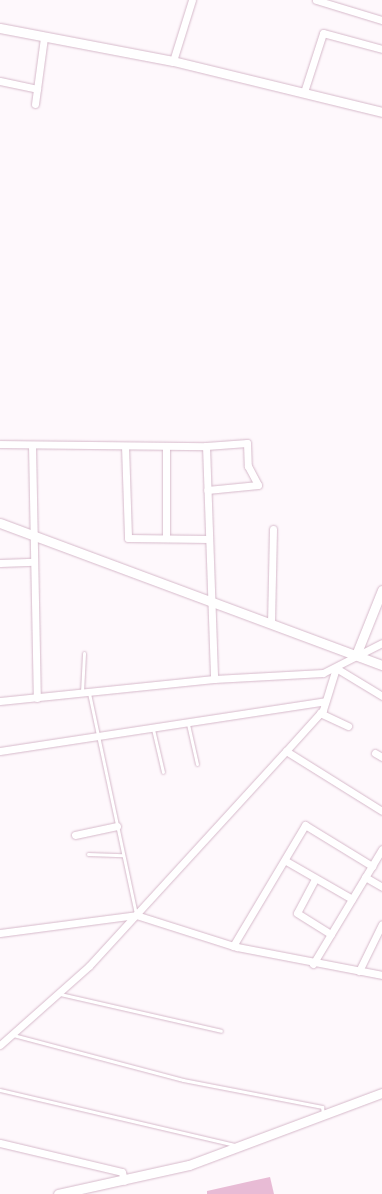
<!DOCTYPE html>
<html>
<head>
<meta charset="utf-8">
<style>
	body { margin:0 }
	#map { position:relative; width:382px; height:1194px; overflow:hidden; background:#fef8fc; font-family:Overpass,sans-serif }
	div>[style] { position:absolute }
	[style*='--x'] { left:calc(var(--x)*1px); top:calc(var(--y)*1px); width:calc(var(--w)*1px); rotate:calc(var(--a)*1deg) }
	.building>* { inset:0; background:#e8bbd5 }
	.roads { filter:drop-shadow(0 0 1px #d6b9ca) drop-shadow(0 0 1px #d6b9ca) }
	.service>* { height:3px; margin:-1.5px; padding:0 1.5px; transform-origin:1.5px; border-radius:1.5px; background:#fff }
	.minor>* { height:7px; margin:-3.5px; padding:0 3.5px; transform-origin:3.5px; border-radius:3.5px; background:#fff }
	.tertiary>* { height:9px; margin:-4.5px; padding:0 4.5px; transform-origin:4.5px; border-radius:4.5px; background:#fff }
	span { translate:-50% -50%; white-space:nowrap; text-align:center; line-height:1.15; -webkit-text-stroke:5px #fef8fc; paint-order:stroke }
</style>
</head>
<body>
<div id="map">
	<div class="building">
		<div style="clip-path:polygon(270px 1177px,274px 1194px,207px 1194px,207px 1191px)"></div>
	</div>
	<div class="roads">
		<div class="service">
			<div style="--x:82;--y:692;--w:39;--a:-87"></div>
			<div style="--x:89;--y:693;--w:226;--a:78"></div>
			<div style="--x:188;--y:724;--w:41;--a:77.3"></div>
			<div style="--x:153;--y:729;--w:44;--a:76.9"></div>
			<div style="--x:88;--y:854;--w:35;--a:2"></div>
			<div style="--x:60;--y:994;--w:165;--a:12.9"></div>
			<div style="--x:13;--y:1035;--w:176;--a:14.8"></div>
			<div style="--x:183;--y:1080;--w:142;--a:11"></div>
			<div style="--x:322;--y:1107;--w:6;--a:81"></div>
			<div style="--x:0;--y:1090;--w:240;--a:13.2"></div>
		</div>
		<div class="minor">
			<div style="--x:316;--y:0;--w:69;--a:16.9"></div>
			<div style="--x:173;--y:61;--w:64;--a:-72.7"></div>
			<div style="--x:0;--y:81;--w:38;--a:12"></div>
			<div style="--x:304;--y:92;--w:62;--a:-72.1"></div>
			<div style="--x:323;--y:33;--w:61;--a:15.2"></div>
			<div style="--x:35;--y:104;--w:68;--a:-82.3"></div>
			<div style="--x:0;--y:444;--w:206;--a:0.6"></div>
			<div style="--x:206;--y:446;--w:233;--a:88"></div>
			<div style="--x:32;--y:445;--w:253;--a:88.9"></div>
			<div style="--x:125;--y:446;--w:92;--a:88.1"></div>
			<div style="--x:128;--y:538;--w:81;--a:0.7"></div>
			<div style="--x:206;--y:446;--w:41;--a:-4.2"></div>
			<div style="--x:247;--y:443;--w:23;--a:88"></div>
			<div style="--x:248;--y:466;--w:21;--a:62"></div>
			<div style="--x:258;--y:485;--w:51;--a:174.4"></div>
			<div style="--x:166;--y:538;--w:92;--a:-90"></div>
			<div style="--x:0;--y:563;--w:34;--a:-2"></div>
			<div style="--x:271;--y:624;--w:95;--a:-88.8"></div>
			<div style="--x:336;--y:668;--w:54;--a:31.3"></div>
			<div style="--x:0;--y:701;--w:215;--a:-5.9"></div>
			<div style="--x:214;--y:679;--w:109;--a:-3.2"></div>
			<div style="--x:323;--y:673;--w:66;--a:-27"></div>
			<div style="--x:320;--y:713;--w:31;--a:25"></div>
			<div style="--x:0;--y:751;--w:329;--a:-8.7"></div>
			<div style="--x:286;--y:751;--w:113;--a:32"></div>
			<div style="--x:375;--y:753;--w:8;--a:30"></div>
			<div style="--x:75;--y:835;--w:43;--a:-12.1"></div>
			<div style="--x:286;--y:861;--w:76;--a:29.9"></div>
			<div style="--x:365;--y:877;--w:20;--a:30"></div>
			<div style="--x:315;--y:879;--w:38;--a:118"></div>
			<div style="--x:297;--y:913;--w:40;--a:32"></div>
			<div style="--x:0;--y:933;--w:137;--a:-7.5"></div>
			<div style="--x:136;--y:915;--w:106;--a:17.6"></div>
			<div style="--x:237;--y:947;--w:148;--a:10.9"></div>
			<div style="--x:233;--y:946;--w:141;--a:-59.2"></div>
			<div style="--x:305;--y:825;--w:79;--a:31.5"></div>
			<div style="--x:313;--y:964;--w:134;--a:-59"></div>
			<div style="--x:359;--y:971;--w:52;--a:-63.9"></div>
			<div style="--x:0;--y:1045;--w:119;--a:-41.6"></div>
			<div style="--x:89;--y:966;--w:292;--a:-47.5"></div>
			<div style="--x:286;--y:751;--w:55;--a:-47.9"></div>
			<div style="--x:323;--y:710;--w:44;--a:-72.8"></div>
			<div style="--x:0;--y:1143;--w:125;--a:13.4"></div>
			<div style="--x:122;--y:1172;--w:9;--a:77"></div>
		</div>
		<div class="tertiary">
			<div style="--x:0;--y:28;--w:176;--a:10.8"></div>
			<div style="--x:173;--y:61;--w:215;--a:13.7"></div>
			<div style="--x:0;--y:523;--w:408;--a:20.4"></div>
			<div style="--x:356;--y:655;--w:70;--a:-68.2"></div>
			<div style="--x:58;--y:1194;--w:134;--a:-12.5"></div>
			<div style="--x:189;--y:1165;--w:206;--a:-20.5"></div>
		</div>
	</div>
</div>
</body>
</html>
